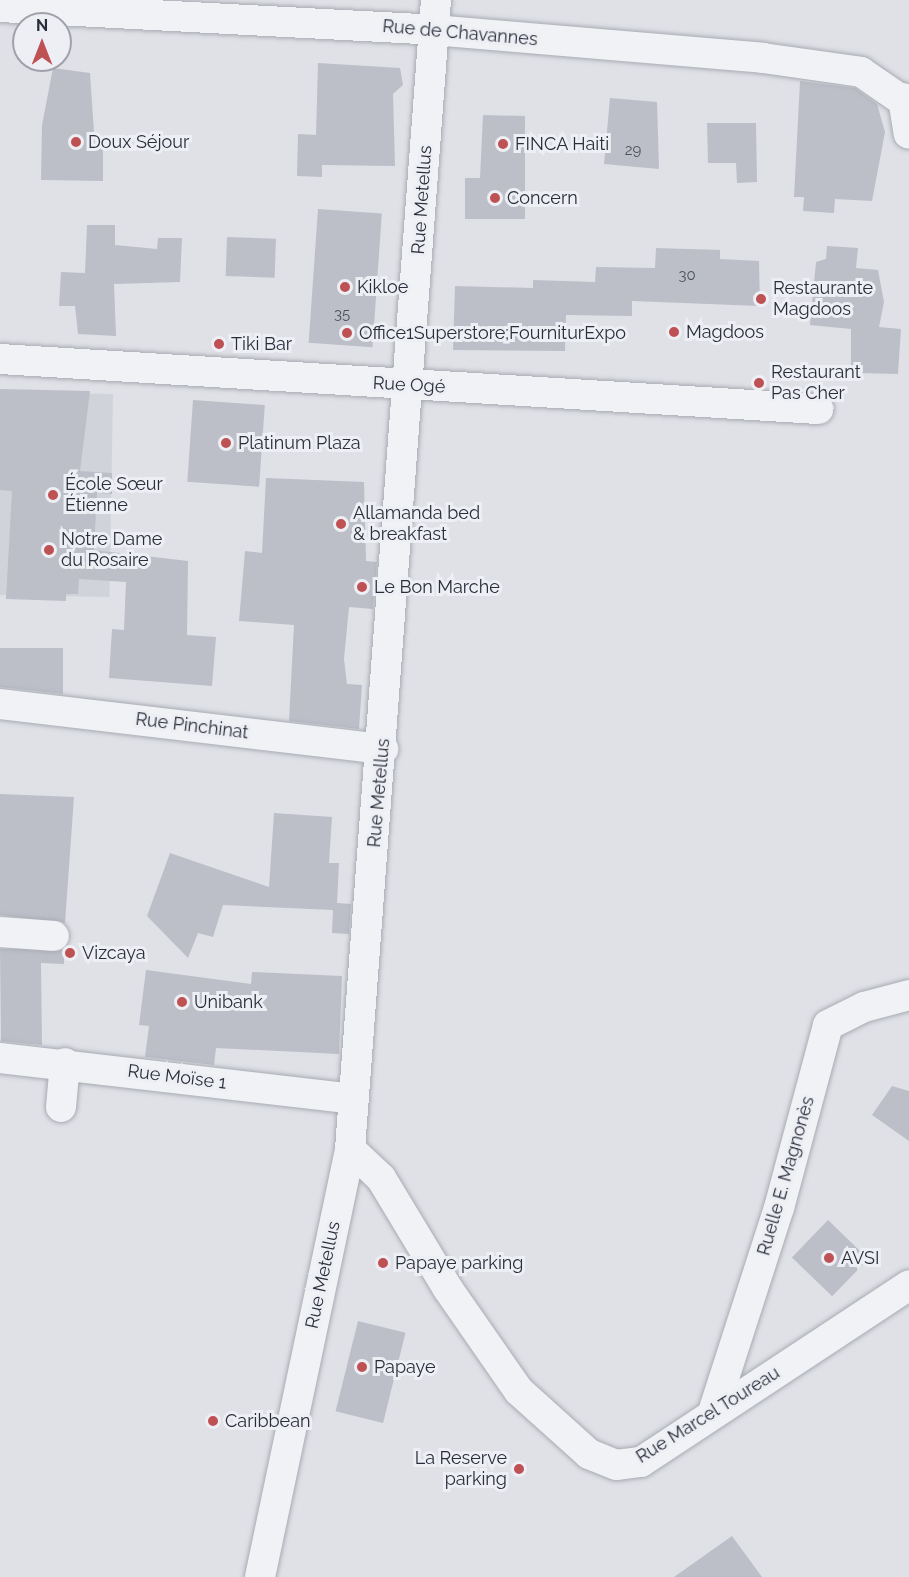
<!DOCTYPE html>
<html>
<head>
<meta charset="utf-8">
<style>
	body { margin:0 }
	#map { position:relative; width:909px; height:1577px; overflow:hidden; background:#dfe1e6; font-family:Raleway,sans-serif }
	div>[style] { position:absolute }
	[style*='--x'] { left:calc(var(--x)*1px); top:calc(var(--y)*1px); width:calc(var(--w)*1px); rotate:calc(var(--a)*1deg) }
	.built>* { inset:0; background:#d1d3db; transform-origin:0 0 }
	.building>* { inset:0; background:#bcbfc8; transform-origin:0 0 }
	.roads { filter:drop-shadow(0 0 2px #a8abb3) drop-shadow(0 0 2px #a8abb3) }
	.minor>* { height:30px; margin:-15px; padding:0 15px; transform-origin:15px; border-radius:15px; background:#f1f2f5 }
	.dots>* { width:16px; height:16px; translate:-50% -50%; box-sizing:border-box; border:3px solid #eeeff4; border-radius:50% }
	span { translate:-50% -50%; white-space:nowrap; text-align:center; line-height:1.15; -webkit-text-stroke:6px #eeeff4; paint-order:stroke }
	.number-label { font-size:15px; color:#4e525e }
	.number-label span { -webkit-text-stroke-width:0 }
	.street-label { font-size:18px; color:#292e3b }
	.poi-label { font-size:18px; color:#292e3b }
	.left { translate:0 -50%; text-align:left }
	.right { translate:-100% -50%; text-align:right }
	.north { position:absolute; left:12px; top:12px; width:60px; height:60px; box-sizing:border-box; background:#eeeff4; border:2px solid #9fa2aa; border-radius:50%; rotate:0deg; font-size:16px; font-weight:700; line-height:24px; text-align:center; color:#292e3b }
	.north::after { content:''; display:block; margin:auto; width:21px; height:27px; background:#be5153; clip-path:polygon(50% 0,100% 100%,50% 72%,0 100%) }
</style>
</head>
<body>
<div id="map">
	<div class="built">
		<div style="left:0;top:392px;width:113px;height:203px;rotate:1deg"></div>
	</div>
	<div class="building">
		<div style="clip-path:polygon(318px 63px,400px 68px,403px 85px,393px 94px,395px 166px,322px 165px,322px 177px,297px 176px,298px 134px,316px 135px)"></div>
		<div style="clip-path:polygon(53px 68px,90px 73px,95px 147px,103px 148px,103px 181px,41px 180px,42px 125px)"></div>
		<div style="clip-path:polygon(800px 81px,855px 88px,877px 104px,885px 132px,872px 201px,835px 199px,834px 213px,803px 211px,804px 197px,794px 197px)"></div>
		<div style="clip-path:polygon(610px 98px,657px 102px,659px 169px,604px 164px)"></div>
		<div style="clip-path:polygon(483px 115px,525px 116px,525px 219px,465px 219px,465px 178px,480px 178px)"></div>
		<div style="clip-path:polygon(707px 123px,756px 123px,757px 182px,737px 183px,736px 163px,708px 163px)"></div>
		<div style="left:318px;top:209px;width:64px;height:134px;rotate:4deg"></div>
		<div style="clip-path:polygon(87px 225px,115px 225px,115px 245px,157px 249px,158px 238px,182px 238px,180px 282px,114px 284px,116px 336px,78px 334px,75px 306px,59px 306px,61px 272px,85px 273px)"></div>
		<div style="left:227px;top:237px;width:49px;height:39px;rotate:2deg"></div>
		<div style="clip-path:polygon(827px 246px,858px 248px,856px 268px,878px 270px,884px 302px,879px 327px,901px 329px,898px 374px,859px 373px,851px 366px,851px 329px,810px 325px,816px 262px,826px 259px)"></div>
		<div style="clip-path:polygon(656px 248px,720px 250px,720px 259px,759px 261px,760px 306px,632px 301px,632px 316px,566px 315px,565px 351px,453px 350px,455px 286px,533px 288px,533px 280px,595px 282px,596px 267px,655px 268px)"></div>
		<div style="clip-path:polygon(0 389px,90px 391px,80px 471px,112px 473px,112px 494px,97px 493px,94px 550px,188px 561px,187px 635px,216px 637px,212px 686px,109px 678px,112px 629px,124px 630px,126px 582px,79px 579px,78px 594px,66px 594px,66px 601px,6px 599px,12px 491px,0 490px)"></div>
		<div style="left:193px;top:400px;width:72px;height:82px;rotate:4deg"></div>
		<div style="clip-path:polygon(266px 478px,364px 482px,366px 561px,377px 562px,373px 609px,349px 607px,344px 659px,347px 684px,362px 685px,359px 729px,289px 721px,294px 625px,239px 621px,245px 551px,262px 553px)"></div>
		<div style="clip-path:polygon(0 648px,63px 648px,63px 694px,0 687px)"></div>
		<div style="clip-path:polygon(0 794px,74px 797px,65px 923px,0 915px)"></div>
		<div style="clip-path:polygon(274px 813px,332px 817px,329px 863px,339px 863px,337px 903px,351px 904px,349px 934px,332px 933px,333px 910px,223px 905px,213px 937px,198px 933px,188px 958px,147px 916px,170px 853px,269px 887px)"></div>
		<div style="clip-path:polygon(0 949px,64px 949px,64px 964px,41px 963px,42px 1045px,1px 1041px)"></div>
		<div style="clip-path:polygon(146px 970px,251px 984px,252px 972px,342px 976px,339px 1054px,216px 1048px,214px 1065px,145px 1057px,149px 1026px,139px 1025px)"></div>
		<div style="clip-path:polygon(892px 1086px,909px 1091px,909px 1141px,872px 1115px)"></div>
		<div style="left:828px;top:1220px;width:56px;height:52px;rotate:44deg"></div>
		<div style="left:358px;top:1321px;width:49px;height:93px;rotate:14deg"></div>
		<div style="clip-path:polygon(732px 1536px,762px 1577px,674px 1577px)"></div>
	</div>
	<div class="roads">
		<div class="minor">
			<div style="--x:0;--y:7;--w:434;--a:3"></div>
			<div style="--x:433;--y:30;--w:331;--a:4.8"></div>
			<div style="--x:763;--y:58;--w:99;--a:8.1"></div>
			<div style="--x:861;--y:72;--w:58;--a:34.5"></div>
			<div style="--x:903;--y:98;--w:36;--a:81"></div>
			<div style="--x:0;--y:359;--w:820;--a:3.5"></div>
			<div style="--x:0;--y:704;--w:386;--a:6.7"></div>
			<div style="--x:0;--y:932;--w:54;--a:4.2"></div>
			<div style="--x:0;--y:1058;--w:356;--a:6.6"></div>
			<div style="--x:61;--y:1107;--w:44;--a:-84.8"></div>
			<div style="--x:350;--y:1149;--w:42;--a:43.1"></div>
			<div style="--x:381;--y:1178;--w:130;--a:58.9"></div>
			<div style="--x:448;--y:1289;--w:124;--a:55.2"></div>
			<div style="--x:519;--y:1391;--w:94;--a:42"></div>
			<div style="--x:589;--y:1454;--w:29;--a:22"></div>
			<div style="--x:616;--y:1465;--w:25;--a:-7"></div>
			<div style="--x:641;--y:1462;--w:321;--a:-33.4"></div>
			<div style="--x:714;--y:1409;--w:211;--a:-72.1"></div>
			<div style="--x:779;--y:1208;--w:189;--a:-75"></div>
			<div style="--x:828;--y:1025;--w:40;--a:-26.6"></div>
			<div style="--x:864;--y:1007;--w:47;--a:-14.9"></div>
			<div style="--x:260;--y:1577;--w:437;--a:-78.1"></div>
			<div style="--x:350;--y:1149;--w:1152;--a:-85.72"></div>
		</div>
	</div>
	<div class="dots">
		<div style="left:76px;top:142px;background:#be5153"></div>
		<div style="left:503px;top:144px;background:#be5153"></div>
		<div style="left:495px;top:198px;background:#be5153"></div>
		<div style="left:345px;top:287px;background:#be5153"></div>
		<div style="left:761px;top:299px;background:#be5153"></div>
		<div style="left:674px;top:332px;background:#be5153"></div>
		<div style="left:347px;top:333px;background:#be5153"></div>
		<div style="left:219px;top:344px;background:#be5153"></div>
		<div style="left:759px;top:383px;background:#be5153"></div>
		<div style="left:226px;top:443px;background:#be5153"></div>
		<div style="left:53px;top:495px;background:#be5153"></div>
		<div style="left:341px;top:524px;background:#be5153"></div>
		<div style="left:49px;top:550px;background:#be5153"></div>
		<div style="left:362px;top:587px;background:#be5153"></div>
		<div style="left:70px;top:953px;background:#be5153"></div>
		<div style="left:182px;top:1002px;background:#be5153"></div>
		<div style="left:829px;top:1258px;background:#be5153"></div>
		<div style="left:383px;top:1263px;background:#be5153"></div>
		<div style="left:362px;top:1367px;background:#be5153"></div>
		<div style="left:213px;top:1421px;background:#be5153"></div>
		<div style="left:519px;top:1469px;background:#be5153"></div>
	</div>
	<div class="number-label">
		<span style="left:633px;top:151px">29</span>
		<span style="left:687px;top:276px">30</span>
		<span style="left:342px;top:315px">35</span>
	</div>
	<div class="street-label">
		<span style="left:460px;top:33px;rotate:5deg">Rue de Chavannes</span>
		<span style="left:422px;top:200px;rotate:-86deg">Rue Metellus</span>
		<span style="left:409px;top:385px;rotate:3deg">Rue Ogé</span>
		<span style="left:192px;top:726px;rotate:7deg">Rue Pinchinat</span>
		<span style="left:379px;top:793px;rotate:-85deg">Rue Metellus</span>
		<span style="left:177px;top:1077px;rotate:7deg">Rue Moïse 1</span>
		<span style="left:786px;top:1176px;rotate:-74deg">Ruelle E. Magnonès</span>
		<span style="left:323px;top:1275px;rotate:-78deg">Rue Metellus</span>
		<span style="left:708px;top:1415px;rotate:-32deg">Rue Marcel Toureau</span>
	</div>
	<div class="poi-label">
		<span class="left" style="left:88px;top:142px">Doux Séjour</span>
		<span class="left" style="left:515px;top:144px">FINCA Haiti</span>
		<span class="left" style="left:507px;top:198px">Concern</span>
		<span class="left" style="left:357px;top:287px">Kikloe</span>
		<span class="left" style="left:773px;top:299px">Restaurante<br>Magdoos</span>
		<span class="left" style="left:686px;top:332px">Magdoos</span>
		<span class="left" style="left:359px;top:333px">Office1Superstore;FourniturExpo</span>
		<span class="left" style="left:231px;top:344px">Tiki Bar</span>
		<span class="left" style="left:771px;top:383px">Restaurant<br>Pas Cher</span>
		<span class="left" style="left:238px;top:443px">Platinum Plaza</span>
		<span class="left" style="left:65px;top:495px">École Sœur<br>Étienne</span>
		<span class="left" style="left:353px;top:524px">Allamanda bed<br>&amp; breakfast</span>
		<span class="left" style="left:61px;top:550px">Notre Dame<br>du Rosaire</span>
		<span class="left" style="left:374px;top:587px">Le Bon Marche</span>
		<span class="left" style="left:82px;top:953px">Vizcaya</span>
		<span class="left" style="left:194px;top:1002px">Unibank</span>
		<span class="left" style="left:841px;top:1258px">AVSI</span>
		<span class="left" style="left:395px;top:1263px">Papaye parking</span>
		<span class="left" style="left:374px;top:1367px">Papaye</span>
		<span class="left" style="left:225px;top:1421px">Caribbean</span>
		<span class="right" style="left:507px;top:1469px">La Reserve<br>parking</span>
	</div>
	<div class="north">N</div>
</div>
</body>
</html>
